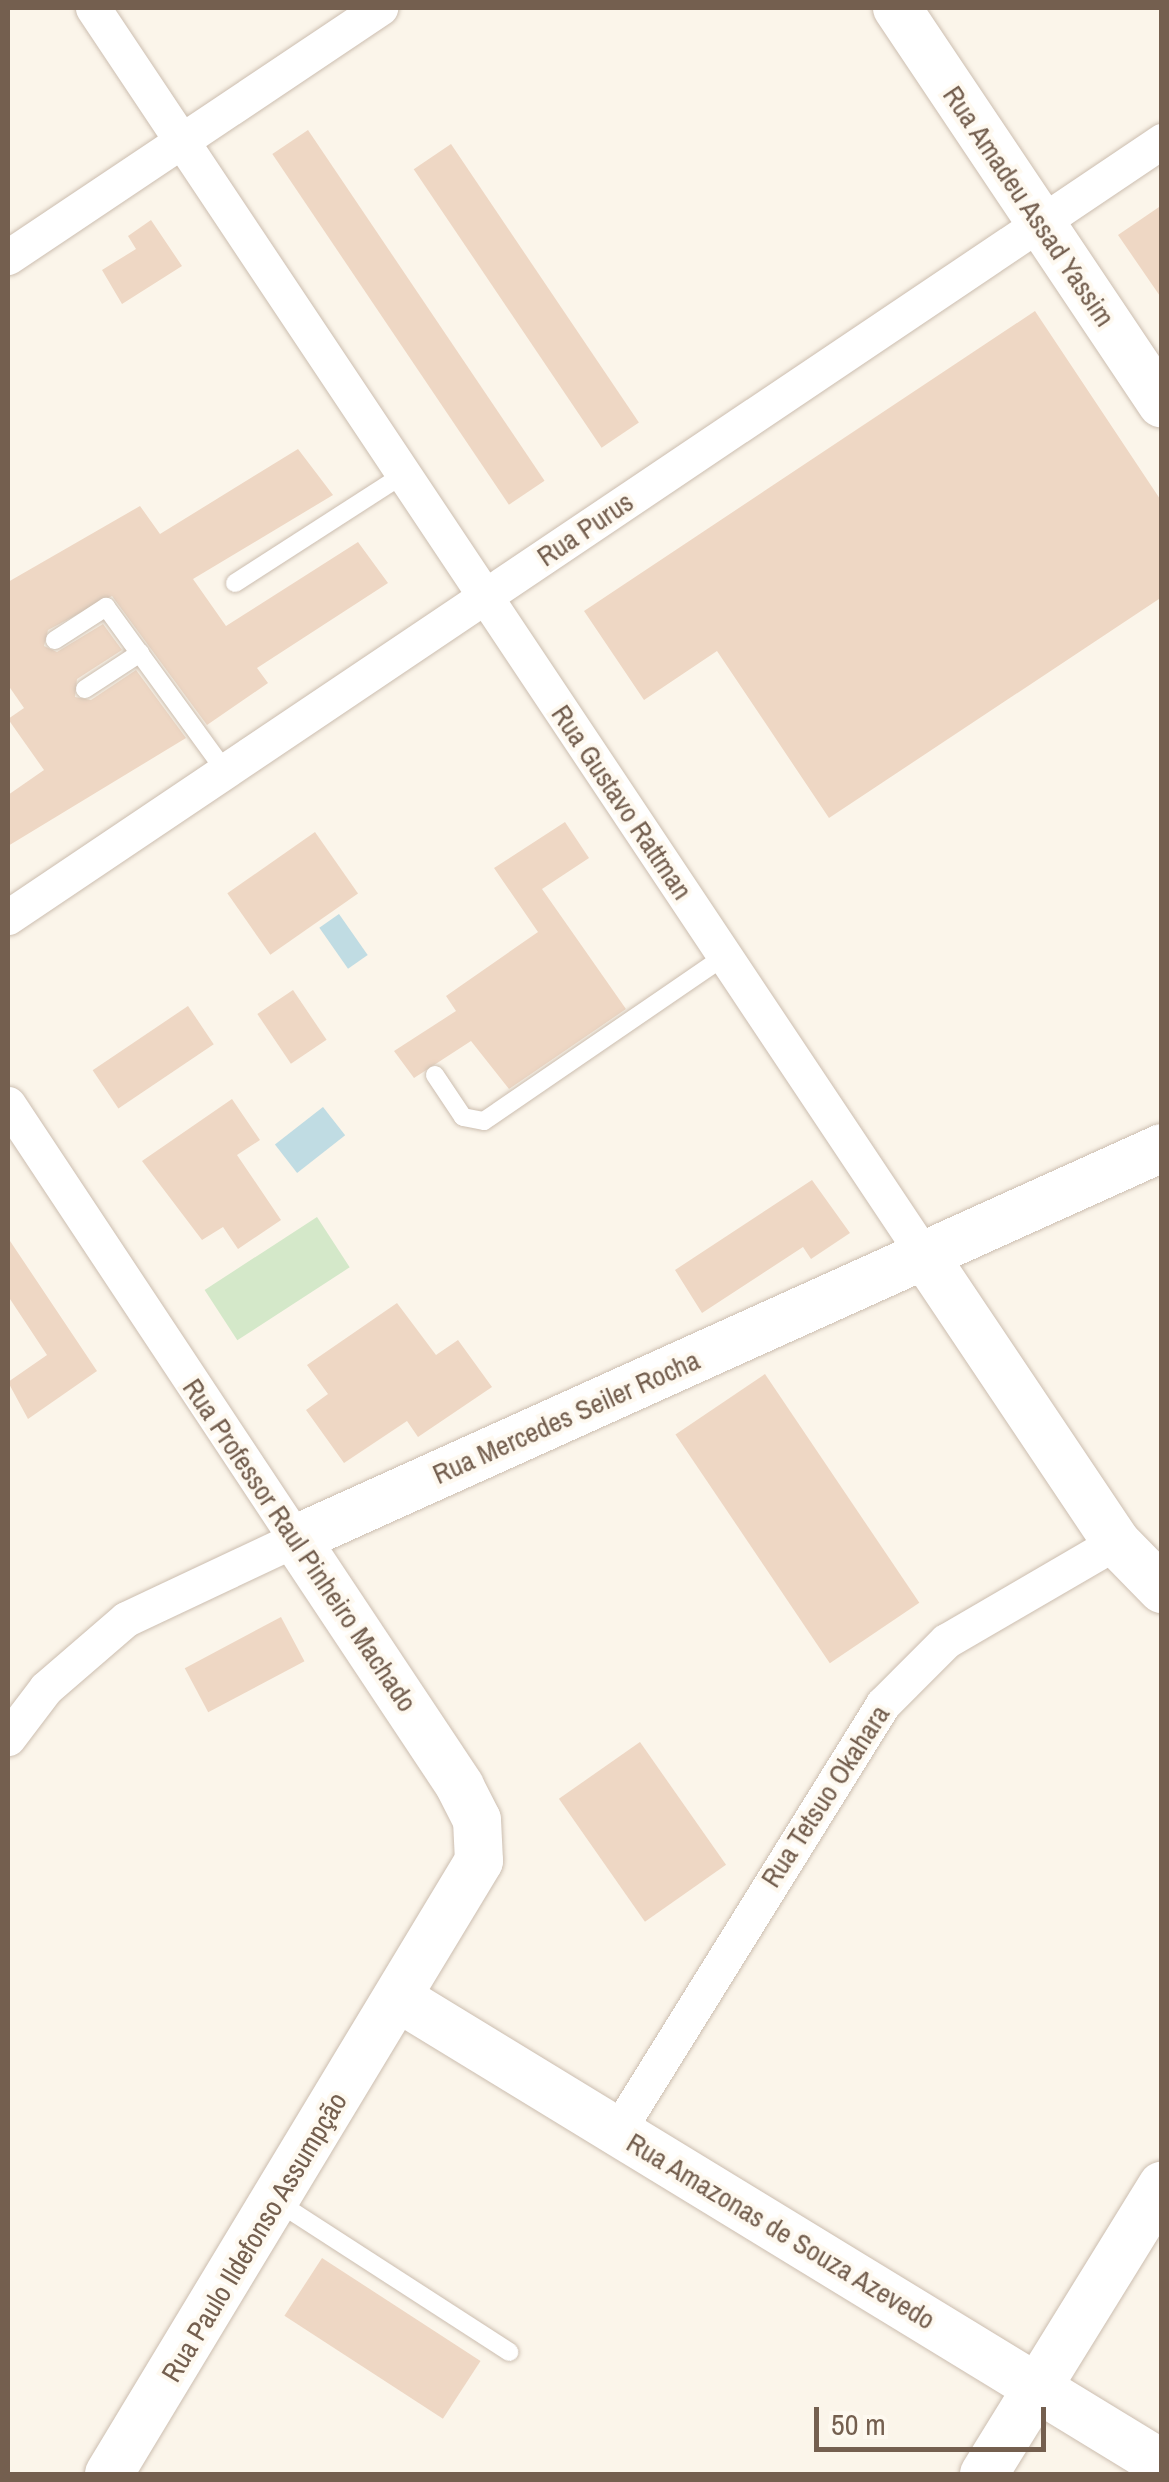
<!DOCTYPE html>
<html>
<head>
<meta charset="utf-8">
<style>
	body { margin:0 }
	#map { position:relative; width:1169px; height:2482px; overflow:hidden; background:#fbf5ea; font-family:"Archivo Narrow",sans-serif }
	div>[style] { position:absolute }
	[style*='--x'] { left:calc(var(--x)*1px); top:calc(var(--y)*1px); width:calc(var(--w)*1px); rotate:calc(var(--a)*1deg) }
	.green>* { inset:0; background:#d4e8c9; transform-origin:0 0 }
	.water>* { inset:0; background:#c0dce3; transform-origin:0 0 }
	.building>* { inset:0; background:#eed7c4; transform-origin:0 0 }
	.roads { filter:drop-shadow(0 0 2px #ccbeb0) drop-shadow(0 0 2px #ccbeb0) }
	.lane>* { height:18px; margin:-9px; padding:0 9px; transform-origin:9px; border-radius:9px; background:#fff }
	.street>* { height:35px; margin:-17.5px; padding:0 17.5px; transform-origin:17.5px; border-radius:17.5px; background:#fff }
	.secondary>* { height:48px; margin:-24px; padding:0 24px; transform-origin:24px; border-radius:24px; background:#fff }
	span { translate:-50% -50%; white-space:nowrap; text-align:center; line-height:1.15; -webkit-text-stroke:8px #fef9f0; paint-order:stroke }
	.street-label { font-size:28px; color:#745f4f }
	.frame { position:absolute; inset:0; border:10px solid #745f4f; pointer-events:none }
	.scale { position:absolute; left:814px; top:2407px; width:232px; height:45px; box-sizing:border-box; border:5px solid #745f4f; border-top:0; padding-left:12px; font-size:30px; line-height:35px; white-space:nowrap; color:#745f4f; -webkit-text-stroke:8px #fef9f0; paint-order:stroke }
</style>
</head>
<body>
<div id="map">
	<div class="green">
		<div style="left:317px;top:1217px;width:60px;height:134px;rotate:57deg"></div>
	</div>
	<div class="water">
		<div style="left:339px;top:914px;width:50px;height:24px;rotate:55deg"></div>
		<div style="left:323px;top:1107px;width:36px;height:61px;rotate:52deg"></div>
	</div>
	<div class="building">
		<div style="left:308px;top:130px;width:423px;height:43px;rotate:56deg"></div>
		<div style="left:451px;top:144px;width:336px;height:45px;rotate:56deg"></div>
		<div style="clip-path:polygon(1162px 205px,1162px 299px,1118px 235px)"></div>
		<div style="clip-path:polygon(151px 220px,182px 266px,122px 304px,102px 270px,136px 249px,128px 236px)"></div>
		<div style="clip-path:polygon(1035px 311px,1162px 502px,1162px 597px,829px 818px,717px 651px,644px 700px,584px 611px)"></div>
		<div style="clip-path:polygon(298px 449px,333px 495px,193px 579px,226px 626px,358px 542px,388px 583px,257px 668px,268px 683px,207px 725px,112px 596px,48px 630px,44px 646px,57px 652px,103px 624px,122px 650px,77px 679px,75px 697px,91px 700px,136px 670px,186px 738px,8px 846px,8px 795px,44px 770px,8px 719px,24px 708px,8px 685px,8px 582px,140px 506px,160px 534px)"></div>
		<div style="clip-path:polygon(565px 822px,589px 858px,542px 889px,626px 1009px,509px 1089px,471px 1041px,414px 1078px,394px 1051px,456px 1011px,446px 996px,538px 932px,494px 868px)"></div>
		<div style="left:315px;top:832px;width:75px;height:107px;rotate:55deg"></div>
		<div style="left:293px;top:990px;width:60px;height:43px;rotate:56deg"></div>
		<div style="left:188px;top:1006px;width:46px;height:115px;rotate:56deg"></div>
		<div style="clip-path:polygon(232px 1099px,260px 1140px,237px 1155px,281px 1220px,238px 1249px,223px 1227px,202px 1240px,142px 1161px)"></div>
		<div style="clip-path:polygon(812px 1180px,850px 1233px,811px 1259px,803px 1247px,702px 1313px,675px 1270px)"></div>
		<div style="clip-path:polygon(8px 1238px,97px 1371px,28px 1419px,8px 1382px,47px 1355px,8px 1296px)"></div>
		<div style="clip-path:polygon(397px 1303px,436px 1355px,458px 1340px,492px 1387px,418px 1437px,407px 1421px,344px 1463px,306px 1410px,328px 1394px,307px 1365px)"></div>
		<div style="left:765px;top:1374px;width:276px;height:108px;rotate:56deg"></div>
		<div style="left:281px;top:1617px;width:50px;height:109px;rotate:62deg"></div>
		<div style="left:640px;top:1742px;width:150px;height:99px;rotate:55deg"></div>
		<div style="left:322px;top:2258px;width:189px;height:69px;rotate:33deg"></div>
	</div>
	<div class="roads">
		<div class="lane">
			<div style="--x:235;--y:583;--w:201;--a:-32.8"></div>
			<div style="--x:55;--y:640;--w:61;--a:-32.9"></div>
			<div style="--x:106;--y:607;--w:203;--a:54"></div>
			<div style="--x:85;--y:689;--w:66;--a:-33.2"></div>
			<div style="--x:435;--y:1075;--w:50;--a:56.3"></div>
			<div style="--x:463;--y:1117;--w:21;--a:11"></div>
			<div style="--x:484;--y:1121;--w:292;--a:-34.4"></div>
			<div style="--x:276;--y:2201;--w:278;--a:32.9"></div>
		</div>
		<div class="street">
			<div style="--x:93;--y:8;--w:1499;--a:56.32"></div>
			<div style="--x:8;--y:257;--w:448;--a:-33.8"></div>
			<div style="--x:8;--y:917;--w:1391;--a:-33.92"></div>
			<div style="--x:8;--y:1104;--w:522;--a:56.49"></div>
			<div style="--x:296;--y:1539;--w:188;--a:154.8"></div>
			<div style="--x:126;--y:1619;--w:106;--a:139.2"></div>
			<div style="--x:46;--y:1688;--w:63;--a:127.2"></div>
			<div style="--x:617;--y:2132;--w:504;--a:-58.14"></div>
			<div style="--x:883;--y:1704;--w:89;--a:-45"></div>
			<div style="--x:946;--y:1641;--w:197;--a:-30.2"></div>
		</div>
		<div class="secondary">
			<div style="--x:897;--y:8;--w:476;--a:56.2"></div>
			<div style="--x:924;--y:1255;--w:345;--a:56.2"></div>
			<div style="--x:1116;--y:1542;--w:66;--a:45.6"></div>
			<div style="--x:400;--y:1999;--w:893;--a:31.39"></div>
			<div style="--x:109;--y:2474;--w:716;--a:-58.89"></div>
			<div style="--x:479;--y:1861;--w:41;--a:-92.8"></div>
			<div style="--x:477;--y:1820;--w:38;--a:-117"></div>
			<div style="--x:460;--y:1786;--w:296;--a:-123.6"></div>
			<div style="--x:296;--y:1539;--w:950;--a:-24.3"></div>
			<div style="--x:984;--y:2474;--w:339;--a:-58.3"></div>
		</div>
	</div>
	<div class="street-label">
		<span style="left:1029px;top:206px;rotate:56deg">Rua Amadeu Assad Yassim</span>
		<span style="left:585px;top:529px;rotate:-34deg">Rua Purus</span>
		<span style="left:622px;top:802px;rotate:56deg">Rua Gustavo Rattman</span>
		<span style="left:566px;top:1417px;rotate:-24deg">Rua Mercedes Seiler Rocha</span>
		<span style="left:300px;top:1545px;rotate:56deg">Rua Professor Raul Pinheiro Machado</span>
		<span style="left:825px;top:1796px;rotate:-57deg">Rua Tetsuo Okahara</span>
		<span style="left:781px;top:2231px;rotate:31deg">Rua Amazonas de Souza Azevedo</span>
		<span style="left:254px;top:2237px;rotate:-59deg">Rua Paulo Ildefonso Assumpção</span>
	</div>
	<div class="frame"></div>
	<div class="scale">50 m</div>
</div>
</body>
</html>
